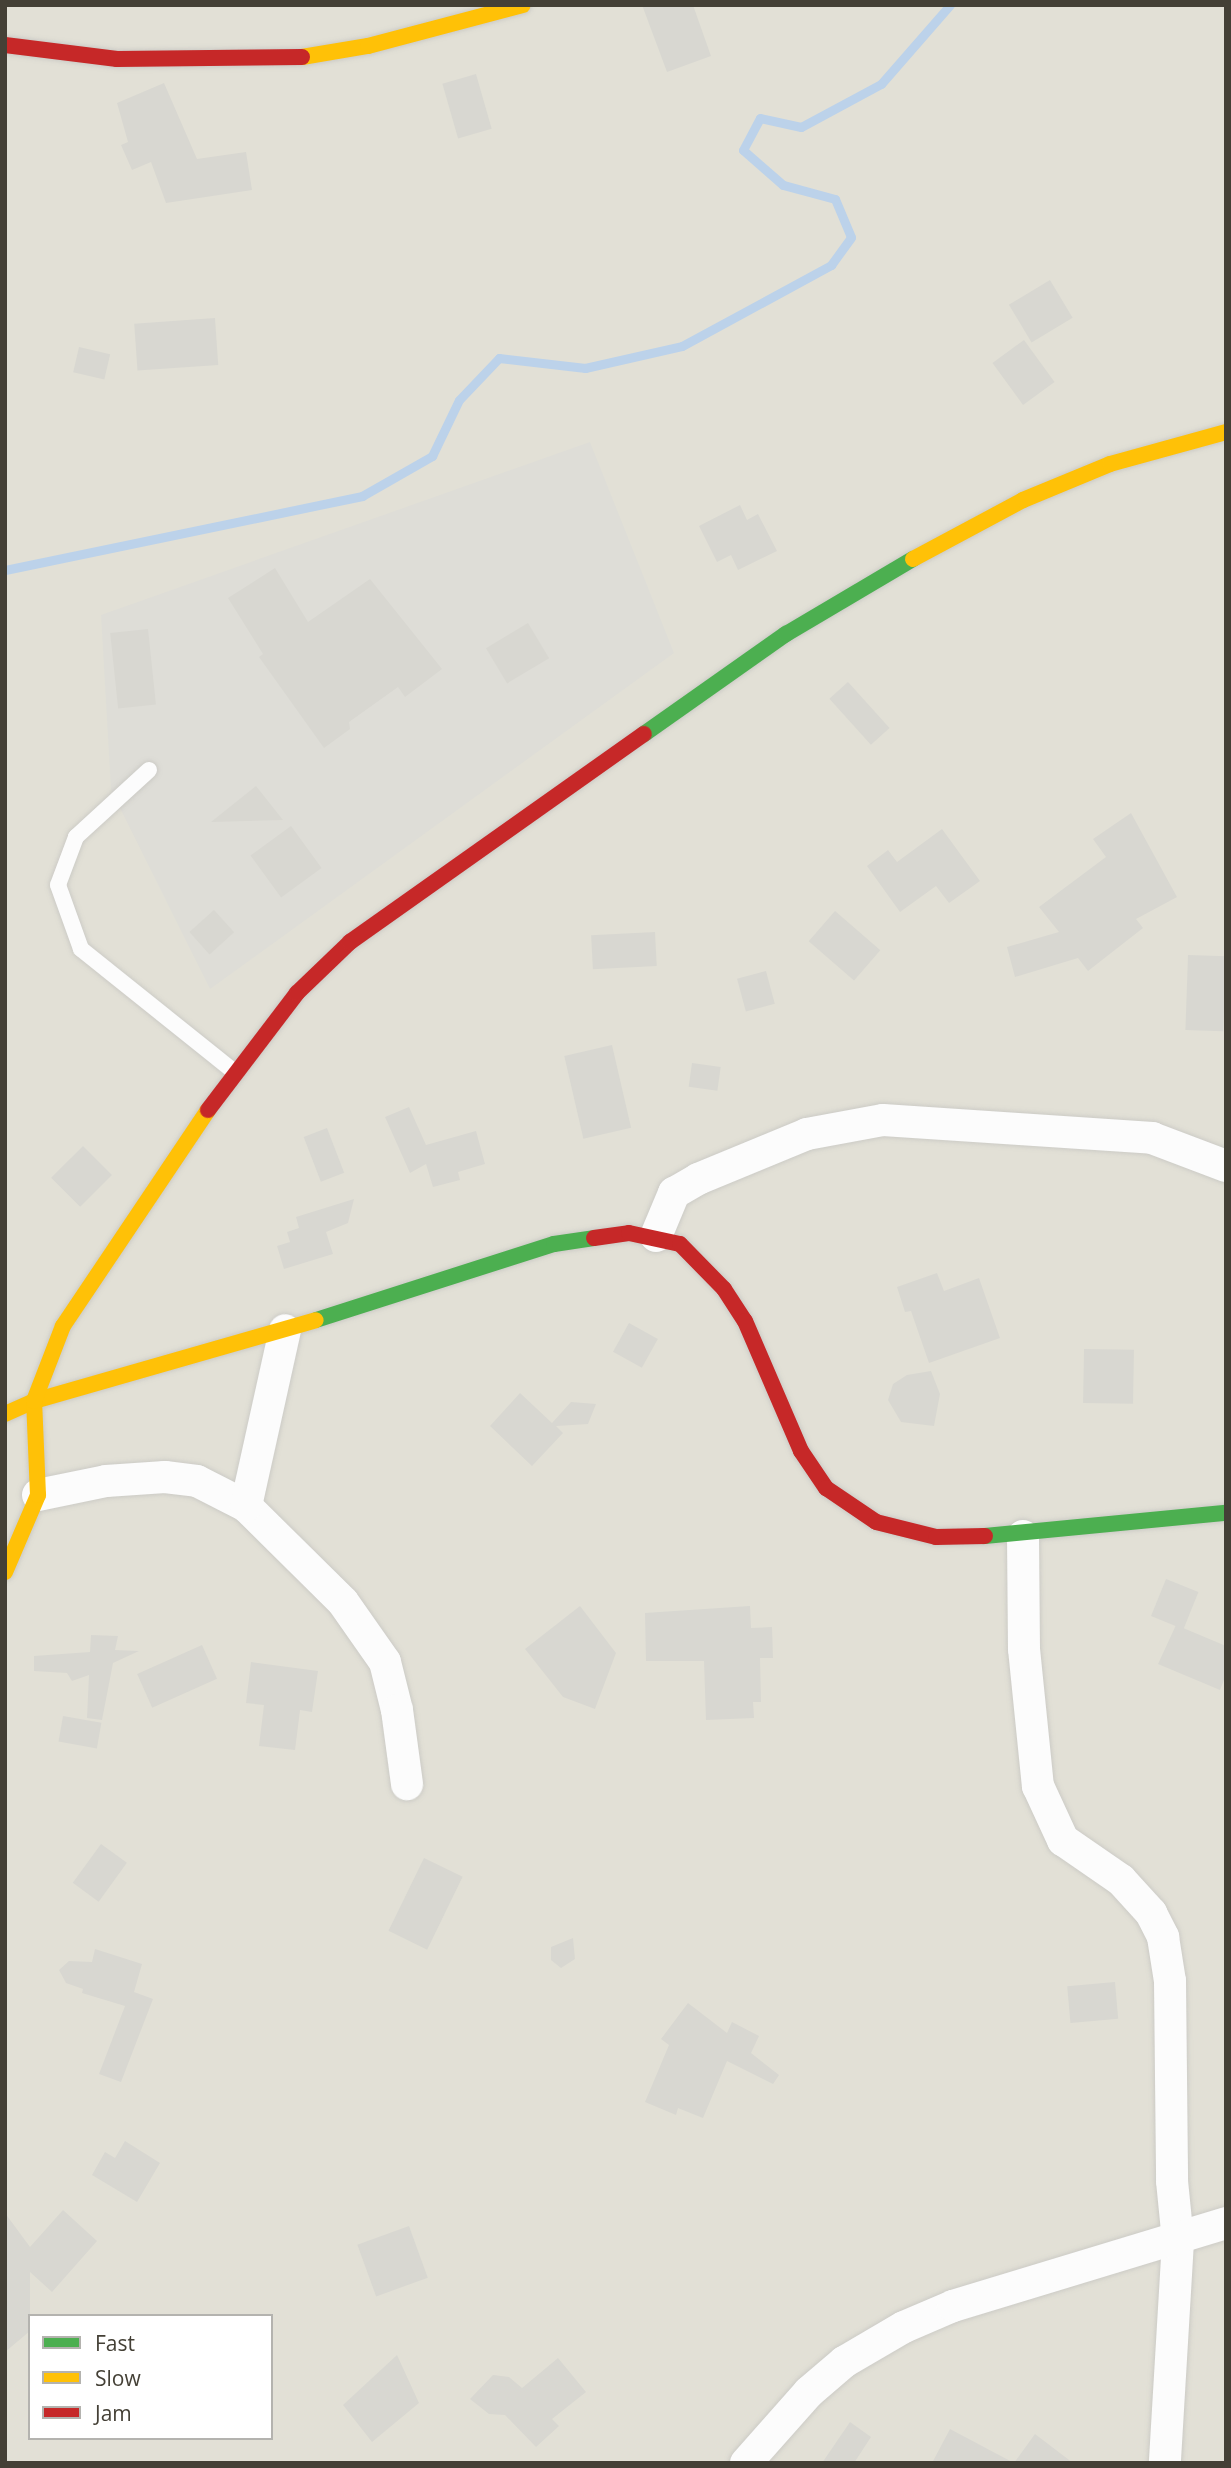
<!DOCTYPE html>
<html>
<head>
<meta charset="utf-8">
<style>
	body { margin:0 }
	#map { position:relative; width:1231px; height:2468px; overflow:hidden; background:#eeeee9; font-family:"Open Sans",sans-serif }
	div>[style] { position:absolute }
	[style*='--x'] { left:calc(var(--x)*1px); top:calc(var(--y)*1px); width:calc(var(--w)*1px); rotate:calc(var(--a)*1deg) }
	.residential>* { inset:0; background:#e2e0d6 }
	.industrial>* { inset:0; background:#deddd7 }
	.stream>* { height:9px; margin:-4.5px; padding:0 4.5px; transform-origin:4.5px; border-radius:4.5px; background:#bcd2ea }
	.building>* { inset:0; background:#d8d7d1; transform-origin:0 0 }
	.roads { filter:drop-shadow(0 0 2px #cccbc6) drop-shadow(0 0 2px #cccbc6) }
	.lane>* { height:16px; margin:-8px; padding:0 8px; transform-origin:8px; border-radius:8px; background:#fcfcfc }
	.street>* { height:32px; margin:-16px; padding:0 16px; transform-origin:16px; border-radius:16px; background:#fcfcfc }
	.fast>* { height:16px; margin:-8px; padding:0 8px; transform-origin:8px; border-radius:8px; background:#4caf50 }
	.slow>* { height:16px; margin:-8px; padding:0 8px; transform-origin:8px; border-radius:8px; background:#ffc107 }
	.jam>* { height:16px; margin:-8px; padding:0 8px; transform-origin:8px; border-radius:8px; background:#c62828 }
	span { translate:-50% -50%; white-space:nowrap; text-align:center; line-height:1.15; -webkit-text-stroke:7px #fff; paint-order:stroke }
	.frame { position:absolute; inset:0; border:7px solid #444036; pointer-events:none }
	.legend { position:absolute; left:28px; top:2314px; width:245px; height:126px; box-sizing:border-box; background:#fff; border:2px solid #b4b3af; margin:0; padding:9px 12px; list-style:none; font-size:21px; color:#444036 }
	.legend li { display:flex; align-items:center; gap:14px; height:35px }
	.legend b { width:35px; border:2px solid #b4b3af }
</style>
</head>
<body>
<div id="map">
	<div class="residential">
		<div style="clip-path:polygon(evenodd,5px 5px,1226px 5px,1226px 2463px,5px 2463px,5px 5px,30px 2316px,271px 2316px,271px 2438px,30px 2438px,30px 2316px)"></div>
	</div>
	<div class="industrial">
		<div style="clip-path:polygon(590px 442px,674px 653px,210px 989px,111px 790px,101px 615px)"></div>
	</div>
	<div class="stream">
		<div style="--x:5;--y:570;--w:365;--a:-11.7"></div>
		<div style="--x:362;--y:496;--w:81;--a:-29.7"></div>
		<div style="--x:432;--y:456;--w:62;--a:-64.3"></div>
		<div style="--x:459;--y:400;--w:58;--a:-46.4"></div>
		<div style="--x:499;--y:358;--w:87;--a:6.6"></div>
		<div style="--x:585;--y:368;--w:99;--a:-12.8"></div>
		<div style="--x:682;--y:346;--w:170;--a:-28.5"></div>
		<div style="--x:831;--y:265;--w:34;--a:-54"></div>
		<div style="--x:851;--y:237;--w:41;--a:-112.8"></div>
		<div style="--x:835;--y:199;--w:54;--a:-164.9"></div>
		<div style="--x:783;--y:185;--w:53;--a:-138.8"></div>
		<div style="--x:743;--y:150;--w:36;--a:-62"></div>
		<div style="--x:760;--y:118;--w:42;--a:12.4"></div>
		<div style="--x:801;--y:127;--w:91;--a:-28.3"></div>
		<div style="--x:881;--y:84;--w:105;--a:-48.9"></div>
	</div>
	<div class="building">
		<div style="clip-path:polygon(642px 5px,693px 5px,711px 56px,667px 72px)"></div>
		<div style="left:476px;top:74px;width:57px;height:35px;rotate:74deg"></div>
		<div style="clip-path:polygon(164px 83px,197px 159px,246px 152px,252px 190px,166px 203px,151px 162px,132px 170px,121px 145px,128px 142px,117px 103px)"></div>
		<div style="left:1050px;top:280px;width:44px;height:48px;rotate:59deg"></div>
		<div style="left:215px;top:318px;width:47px;height:81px;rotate:86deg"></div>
		<div style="left:1024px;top:340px;width:52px;height:39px;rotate:54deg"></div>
		<div style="left:79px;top:347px;width:32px;height:26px;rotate:13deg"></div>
		<div style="clip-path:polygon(740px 505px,747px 520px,758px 514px,777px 551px,738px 570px,731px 555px,717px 562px,699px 526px)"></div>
		<div style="clip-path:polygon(275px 568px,308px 622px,370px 579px,442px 669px,405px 697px,398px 687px,349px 722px,350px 729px,324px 748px,259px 657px,263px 654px,228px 598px)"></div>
		<div style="left:528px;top:623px;width:41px;height:49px;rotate:59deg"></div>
		<div style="left:148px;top:629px;width:76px;height:38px;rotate:84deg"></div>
		<div style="left:848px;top:682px;width:62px;height:25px;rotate:48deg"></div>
		<div style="clip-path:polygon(256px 786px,283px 820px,211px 822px)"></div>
		<div style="clip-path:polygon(1131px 813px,1177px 897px,1136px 919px,1143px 928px,1088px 971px,1078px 958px,1015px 977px,1007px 947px,1059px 932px,1039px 907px,1106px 857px,1093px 839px)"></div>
		<div style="left:291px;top:826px;width:52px;height:50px;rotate:54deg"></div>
		<div style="clip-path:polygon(942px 829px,980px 881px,949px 903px,936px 886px,900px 912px,867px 866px,888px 850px,897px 862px)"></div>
		<div style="left:214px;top:910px;width:30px;height:33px;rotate:48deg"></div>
		<div style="left:835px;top:911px;width:60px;height:40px;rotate:41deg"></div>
		<div style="left:655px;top:932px;width:34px;height:64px;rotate:87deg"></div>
		<div style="left:1188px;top:955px;width:38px;height:75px;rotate:2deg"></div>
		<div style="left:766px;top:971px;width:34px;height:30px;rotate:75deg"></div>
		<div style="left:612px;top:1045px;width:85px;height:49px;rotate:77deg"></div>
		<div style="left:692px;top:1063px;width:29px;height:24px;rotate:8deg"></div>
		<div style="clip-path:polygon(409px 1107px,426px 1145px,476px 1131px,485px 1164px,458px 1172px,460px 1180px,433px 1187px,426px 1164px,410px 1173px,385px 1117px)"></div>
		<div style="left:327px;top:1128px;width:48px;height:25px;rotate:69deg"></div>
		<div style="left:83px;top:1146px;width:41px;height:45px;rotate:45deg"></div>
		<div style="clip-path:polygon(354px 1199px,348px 1223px,326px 1232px,333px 1254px,284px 1269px,277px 1246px,290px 1242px,287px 1232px,299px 1228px,296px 1217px)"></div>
		<div style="clip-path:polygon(937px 1273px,944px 1291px,979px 1278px,1000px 1338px,929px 1363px,911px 1311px,905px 1312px,897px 1287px)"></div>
		<div style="left:629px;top:1323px;width:33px;height:33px;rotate:29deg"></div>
		<div style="left:1084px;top:1349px;width:50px;height:54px;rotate:1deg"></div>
		<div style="clip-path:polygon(931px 1371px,940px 1394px,934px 1426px,901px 1422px,888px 1400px,893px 1384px,907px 1375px)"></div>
		<div style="clip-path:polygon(520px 1393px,552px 1423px,571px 1402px,596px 1404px,588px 1424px,556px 1426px,563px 1433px,532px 1466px,490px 1426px)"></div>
		<div style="left:1166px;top:1579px;width:35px;height:40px;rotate:22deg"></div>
		<div style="clip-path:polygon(580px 1606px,616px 1653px,595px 1709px,563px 1697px,525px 1649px)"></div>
		<div style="clip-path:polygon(750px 1606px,751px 1628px,772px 1627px,773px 1658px,760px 1658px,761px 1702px,753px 1702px,754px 1718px,706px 1720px,704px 1661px,646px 1661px,645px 1613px)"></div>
		<div style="clip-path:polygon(1176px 1625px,1226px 1646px,1226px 1675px,1220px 1690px,1158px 1664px)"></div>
		<div style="clip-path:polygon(91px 1635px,118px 1636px,115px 1650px,139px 1651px,113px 1663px,102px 1720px,87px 1718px,89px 1675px,72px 1681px,67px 1673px,34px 1671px,34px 1656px,90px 1652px)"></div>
		<div style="left:202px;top:1645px;width:37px;height:71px;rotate:66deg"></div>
		<div style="clip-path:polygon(251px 1662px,318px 1671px,312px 1712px,300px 1710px,295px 1750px,259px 1746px,264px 1705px,246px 1703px)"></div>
		<div style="left:63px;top:1716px;width:39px;height:26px;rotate:10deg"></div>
		<div style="left:101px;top:1844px;width:32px;height:48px;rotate:36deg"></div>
		<div style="left:424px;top:1858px;width:43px;height:81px;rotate:26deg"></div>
		<div style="clip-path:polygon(573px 1938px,575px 1959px,561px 1968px,551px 1960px,551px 1947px)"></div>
		<div style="clip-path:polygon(95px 1949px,142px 1964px,134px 1992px,153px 1999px,121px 2082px,99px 2074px,125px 2006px,82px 1993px,83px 1989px,66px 1983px,59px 1970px,69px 1961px,92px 1962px)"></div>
		<div style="left:1115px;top:1982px;width:37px;height:48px;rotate:85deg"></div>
		<div style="clip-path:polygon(688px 2003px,727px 2033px,732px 2022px,759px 2036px,751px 2053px,779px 2075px,773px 2084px,727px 2061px,703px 2118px,678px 2108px,676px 2115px,645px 2102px,669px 2045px,661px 2039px)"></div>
		<div style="clip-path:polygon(125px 2141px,160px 2163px,137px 2202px,92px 2175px,105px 2152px,115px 2158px)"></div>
		<div style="clip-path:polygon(63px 2210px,97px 2241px,52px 2292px,30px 2272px,30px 2331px,5px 2352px,5px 2213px,30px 2247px)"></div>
		<div style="left:409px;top:2226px;width:55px;height:55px;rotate:70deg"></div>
		<div style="clip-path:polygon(397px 2355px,419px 2403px,372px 2442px,343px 2405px)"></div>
		<div style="clip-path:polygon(558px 2358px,586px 2392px,552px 2419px,559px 2426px,536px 2447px,505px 2415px,489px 2414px,470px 2399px,493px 2375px,509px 2377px,522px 2388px)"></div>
		<div style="clip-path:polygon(850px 2422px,871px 2437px,854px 2463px,822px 2463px)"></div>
		<div style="clip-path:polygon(950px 2429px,1014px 2463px,1035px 2434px,1073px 2463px,932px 2463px)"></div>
	</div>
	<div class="roads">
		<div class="lane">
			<div style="--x:149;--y:770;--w:99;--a:137.5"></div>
			<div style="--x:76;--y:837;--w:51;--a:110.6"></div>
			<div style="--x:58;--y:885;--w:68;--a:70.2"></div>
			<div style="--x:81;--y:949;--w:198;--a:38.7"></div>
		</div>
		<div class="street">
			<div style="--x:656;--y:1236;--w:47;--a:-67.3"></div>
			<div style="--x:674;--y:1193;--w:28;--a:-30"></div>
			<div style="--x:698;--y:1179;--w:118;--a:-22.4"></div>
			<div style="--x:807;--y:1134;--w:77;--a:-10.4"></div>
			<div style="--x:883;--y:1120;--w:270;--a:3.8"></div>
			<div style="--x:1152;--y:1138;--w:79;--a:20.7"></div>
			<div style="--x:38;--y:1495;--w:69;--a:-11.6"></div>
			<div style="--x:106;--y:1481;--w:59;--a:-3.9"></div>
			<div style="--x:165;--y:1477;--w:32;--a:7"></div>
			<div style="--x:197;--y:1481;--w:55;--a:27"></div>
			<div style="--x:246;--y:1506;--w:136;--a:44.7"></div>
			<div style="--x:343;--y:1602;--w:73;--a:55"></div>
			<div style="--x:385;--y:1662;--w:49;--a:76"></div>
			<div style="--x:397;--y:1710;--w:75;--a:82.3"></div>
			<div style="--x:246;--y:1506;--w:180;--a:-77.5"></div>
			<div style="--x:1023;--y:1536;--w:113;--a:89.5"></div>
			<div style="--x:1024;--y:1649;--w:138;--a:84.2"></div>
			<div style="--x:1038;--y:1786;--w:60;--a:65.2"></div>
			<div style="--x:1063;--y:1840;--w:70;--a:34.6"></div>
			<div style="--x:1121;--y:1880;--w:45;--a:47.7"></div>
			<div style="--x:1151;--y:1913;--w:27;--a:63"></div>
			<div style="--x:1163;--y:1937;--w:45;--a:81"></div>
			<div style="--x:1170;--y:1981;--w:200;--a:89.4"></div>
			<div style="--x:1172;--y:2181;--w:60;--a:84.3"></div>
			<div style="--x:1178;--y:2241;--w:222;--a:93.4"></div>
			<div style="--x:746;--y:2463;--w:95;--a:-48.4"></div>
			<div style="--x:809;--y:2392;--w:46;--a:-40.6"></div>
			<div style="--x:844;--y:2362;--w:69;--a:-30.3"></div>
			<div style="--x:904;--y:2327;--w:53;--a:-23.2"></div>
			<div style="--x:953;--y:2306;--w:285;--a:-16.9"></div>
		</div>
		<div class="fast">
			<div style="--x:644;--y:734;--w:174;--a:-35.2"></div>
			<div style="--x:786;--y:634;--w:147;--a:-30.6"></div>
			<div style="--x:316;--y:1320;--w:250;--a:-17.7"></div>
			<div style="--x:554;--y:1244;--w:40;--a:-8.5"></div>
			<div style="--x:985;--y:1536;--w:242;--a:-5.5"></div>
		</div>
		<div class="slow">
			<div style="--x:302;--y:57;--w:67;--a:-9.5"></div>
			<div style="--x:368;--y:46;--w:160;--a:-14.8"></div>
			<div style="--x:913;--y:559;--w:125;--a:-28.2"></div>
			<div style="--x:1023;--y:500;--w:94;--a:-22.5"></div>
			<div style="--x:1110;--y:464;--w:120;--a:-15.4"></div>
			<div style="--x:5;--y:1414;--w:32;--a:-24"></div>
			<div style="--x:34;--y:1401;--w:293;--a:-16"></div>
			<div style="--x:5;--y:1572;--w:84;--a:-66.8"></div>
			<div style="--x:38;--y:1495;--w:94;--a:-92.4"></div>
			<div style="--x:34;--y:1401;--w:80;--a:-68.9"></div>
			<div style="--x:63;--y:1326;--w:260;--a:-56.1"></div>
		</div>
		<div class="jam">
			<div style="--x:5;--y:45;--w:113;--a:7.1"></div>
			<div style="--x:117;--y:59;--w:185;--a:-0.6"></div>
			<div style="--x:208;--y:1110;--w:147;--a:-52.7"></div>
			<div style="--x:297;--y:993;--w:74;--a:-43.9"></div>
			<div style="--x:350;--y:942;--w:360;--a:-35.3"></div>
			<div style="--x:594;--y:1238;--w:35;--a:-8"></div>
			<div style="--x:629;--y:1233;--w:52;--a:12.2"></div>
			<div style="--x:680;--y:1244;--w:63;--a:45.6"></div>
			<div style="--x:724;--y:1289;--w:38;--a:57"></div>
			<div style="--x:745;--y:1321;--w:142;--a:66.7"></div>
			<div style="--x:801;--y:1451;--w:45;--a:56"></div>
			<div style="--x:826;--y:1488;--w:60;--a:34.2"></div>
			<div style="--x:876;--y:1522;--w:62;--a:14"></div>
			<div style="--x:936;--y:1537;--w:49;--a:-1.2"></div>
		</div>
	</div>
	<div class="frame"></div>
	<ul class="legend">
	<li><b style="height:9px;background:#4caf50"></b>Fast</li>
	<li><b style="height:9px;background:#ffc107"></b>Slow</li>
	<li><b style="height:9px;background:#c62828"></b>Jam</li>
	</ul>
</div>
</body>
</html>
